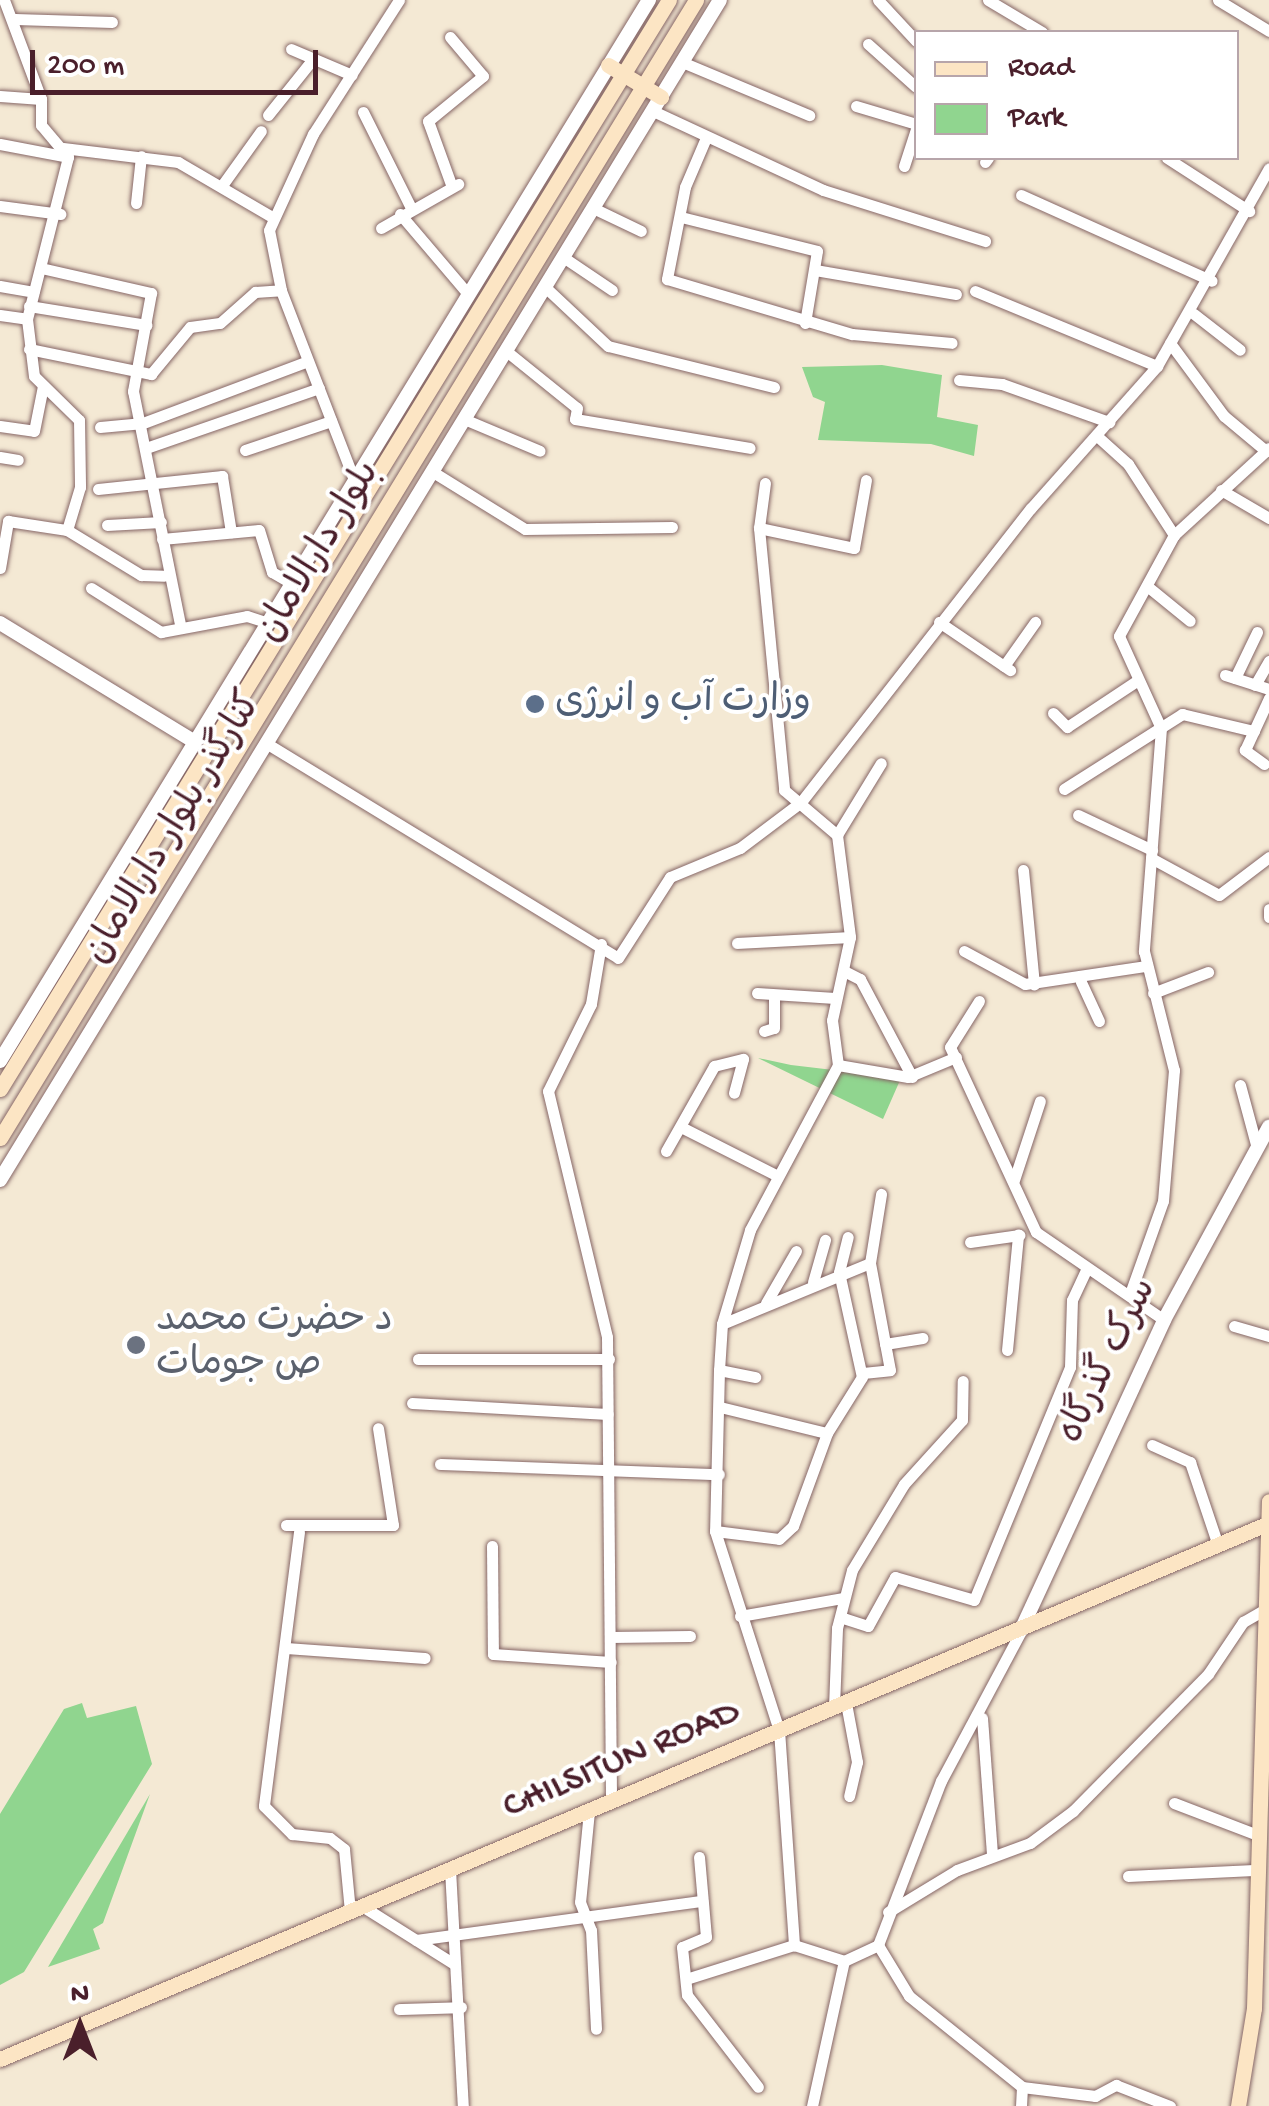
<!DOCTYPE html>
<html>
<head>
<meta charset="utf-8">
<style>
	body { margin:0 }
	#map { position:relative; width:1269px; height:2106px; overflow:hidden; background:#f4e9d4; font-family:"Gochi Hand","Playpen Sans Arabic",sans-serif }
	div>[style] { position:absolute }
	[style*='--x'] { left:calc(var(--x)*1px); top:calc(var(--y)*1px); width:calc(var(--w)*1px); rotate:calc(var(--a)*1deg) }
	.green>* { inset:0; background:#90d58f }
	.roads { filter:drop-shadow(0 0 2px #866666) drop-shadow(0 0 2px #866666) }
	.minor>* { height:11px; margin:-5.5px; padding:0 5.5px; transform-origin:5.5px; border-radius:5.5px; background:#fff }
	.tertiary>* { height:14px; margin:-7px; padding:0 7px; transform-origin:7px; border-radius:7px; background:#fff }
	.secondary>* { height:15px; margin:-7.5px; padding:0 7.5px; transform-origin:7.5px; border-radius:7.5px; background:#fce5c4 }
	.dots>* { width:28px; height:28px; translate:-50% -50%; box-sizing:border-box; border:5px solid #fff; border-radius:50% }
	span { translate:-50% -50%; white-space:nowrap; text-align:center; line-height:1.15; -webkit-text-stroke:8px #fff; paint-order:stroke }
	.street-label { font-size:38px; color:#4a1f2b }
	.service-label { font-size:38px; color:#4e5e75 }
	.left { translate:0 -50%; text-align:left }
	.worship-label { font-size:38px; color:#5b616d }
	.legend { position:absolute; left:914px; top:30px; width:325px; height:130px; box-sizing:border-box; background:#fff; border:2px solid #b7a5aa; margin:0; padding:12px 18px; list-style:none; font-size:30px; color:#4a1f2b }
	.legend li { display:flex; align-items:center; gap:20px; height:50px }
	.legend b { width:50px; border:2px solid #b7a5aa }
	.north { position:absolute; left:30px; top:1976px; width:100px; height:100px; -webkit-text-stroke:8px #fff; paint-order:stroke; rotate:0deg; font-size:28px; font-weight:700; line-height:40px; text-align:center; color:#4a1f2b }
	.north::after { content:''; display:block; margin:auto; width:35px; height:45px; background:#4a1f2b; clip-path:polygon(50% 0,100% 100%,50% 72%,0 100%) }
	.scale { position:absolute; left:30px; top:50px; width:288px; height:45px; box-sizing:border-box; border:5px solid #4a1f2b; border-top:0; padding-left:12px; font-size:30px; line-height:35px; white-space:nowrap; color:#4a1f2b; -webkit-text-stroke:8px #fff; paint-order:stroke }
</style>
</head>
<body>
<div id="map">
	<div class="green">
		<div style="clip-path:polygon(882px 365px,942px 375px,937px 417px,978px 425px,974px 456px,931px 444px,818px 440px,825px 402px,813px 397px,802px 367px)"></div>
		<div style="clip-path:polygon(758px 1058px,791px 1065px,901px 1078px,883px 1119px)"></div>
		<div style="clip-path:polygon(82px 1703px,87px 1718px,136px 1706px,152px 1764px,24px 1972px,0 1985px,0 1814px,64px 1709px)"></div>
		<div style="clip-path:polygon(150px 1794px,103px 1923px,93px 1929px,100px 1949px,48px 1967px)"></div>
	</div>
	<div class="roads">
		<div class="minor">
			<div style="--x:4;--y:0;--w:106;--a:69.5"></div>
			<div style="--x:41;--y:99;--w:26;--a:90"></div>
			<div style="--x:41;--y:125;--w:42;--a:49.8"></div>
			<div style="--x:68;--y:157;--w:167;--a:104.2"></div>
			<div style="--x:27;--y:319;--w:57;--a:83"></div>
			<div style="--x:34;--y:376;--w:63;--a:44.4"></div>
			<div style="--x:79;--y:420;--w:67;--a:89.1"></div>
			<div style="--x:80;--y:487;--w:45;--a:106.8"></div>
			<div style="--x:878;--y:0;--w:56;--a:47.2"></div>
			<div style="--x:988;--y:0;--w:63;--a:30.7"></div>
			<div style="--x:1218;--y:0;--w:60;--a:31.3"></div>
			<div style="--x:15;--y:19;--w:97;--a:1.8"></div>
			<div style="--x:450;--y:37;--w:51;--a:49.8"></div>
			<div style="--x:483;--y:76;--w:71;--a:140.7"></div>
			<div style="--x:428;--y:121;--w:70;--a:70"></div>
			<div style="--x:868;--y:44;--w:64;--a:41.9"></div>
			<div style="--x:291;--y:49;--w:66;--a:23.1"></div>
			<div style="--x:682;--y:62;--w:138;--a:22.7"></div>
			<div style="--x:0;--y:96;--w:41;--a:4.2"></div>
			<div style="--x:856;--y:106;--w:63;--a:16.7"></div>
			<div style="--x:653;--y:111;--w:187;--a:24.9"></div>
			<div style="--x:823;--y:190;--w:170;--a:17.5"></div>
			<div style="--x:363;--y:112;--w:107;--a:63.4"></div>
			<div style="--x:268;--y:115;--w:70;--a:-51.3"></div>
			<div style="--x:705;--y:140;--w:51;--a:113.1"></div>
			<div style="--x:685;--y:187;--w:94;--a:101.1"></div>
			<div style="--x:667;--y:279;--w:193;--a:16.6"></div>
			<div style="--x:852;--y:334;--w:100;--a:5.1"></div>
			<div style="--x:0;--y:144;--w:69;--a:10.8"></div>
			<div style="--x:63;--y:148;--w:116;--a:6.9"></div>
			<div style="--x:178;--y:162;--w:111;--a:30.3"></div>
			<div style="--x:1167;--y:158;--w:98;--a:32.9"></div>
			<div style="--x:985;--y:162;--w:5;--a:-53"></div>
			<div style="--x:904;--y:166;--w:40;--a:-72"></div>
			<div style="--x:223;--y:184;--w:65;--a:-54.4"></div>
			<div style="--x:1021;--y:195;--w:209;--a:24.2"></div>
			<div style="--x:136;--y:203;--w:47;--a:-83.9"></div>
			<div style="--x:0;--y:206;--w:61;--a:7.6"></div>
			<div style="--x:593;--y:208;--w:53;--a:25.6"></div>
			<div style="--x:400;--y:214;--w:105;--a:49.6"></div>
			<div style="--x:681;--y:217;--w:140;--a:14"></div>
			<div style="--x:817;--y:251;--w:73;--a:99.5"></div>
			<div style="--x:381;--y:228;--w:89;--a:-29.7"></div>
			<div style="--x:563;--y:257;--w:59;--a:34"></div>
			<div style="--x:41;--y:268;--w:113;--a:12.8"></div>
			<div style="--x:151;--y:293;--w:100;--a:100.4"></div>
			<div style="--x:133;--y:391;--w:238;--a:78.6"></div>
			<div style="--x:815;--y:270;--w:143;--a:9.7"></div>
			<div style="--x:0;--y:286;--w:34;--a:10"></div>
			<div style="--x:544;--y:286;--w:88;--a:43.2"></div>
			<div style="--x:608;--y:346;--w:171;--a:13.9"></div>
			<div style="--x:975;--y:291;--w:197;--a:22.4"></div>
			<div style="--x:29;--y:306;--w:119;--a:9.2"></div>
			<div style="--x:1194;--y:314;--w:58;--a:38"></div>
			<div style="--x:0;--y:315;--w:27;--a:8"></div>
			<div style="--x:1170;--y:343;--w:91;--a:53.5"></div>
			<div style="--x:1224;--y:416;--w:55;--a:39.8"></div>
			<div style="--x:29;--y:349;--w:125;--a:11.6"></div>
			<div style="--x:151;--y:374;--w:61;--a:-50.3"></div>
			<div style="--x:190;--y:327;--w:30;--a:-8"></div>
			<div style="--x:220;--y:323;--w:47;--a:-41.5"></div>
			<div style="--x:255;--y:292;--w:26;--a:-4"></div>
			<div style="--x:505;--y:350;--w:92;--a:38.9"></div>
			<div style="--x:577;--y:408;--w:11;--a:100"></div>
			<div style="--x:575;--y:419;--w:177;--a:9.4"></div>
			<div style="--x:959;--y:380;--w:43;--a:5.3"></div>
			<div style="--x:1002;--y:384;--w:114;--a:19.6"></div>
			<div style="--x:464;--y:419;--w:82;--a:22.8"></div>
			<div style="--x:0;--y:426;--w:34;--a:8"></div>
			<div style="--x:34;--y:431;--w:46;--a:-78.7"></div>
			<div style="--x:100;--y:427;--w:43;--a:-5.3"></div>
			<div style="--x:143;--y:423;--w:176;--a:-20.6"></div>
			<div style="--x:1097;--y:436;--w:42;--a:42.1"></div>
			<div style="--x:1128;--y:464;--w:85;--a:57.1"></div>
			<div style="--x:1174;--y:535;--w:115;--a:118.6"></div>
			<div style="--x:1119;--y:636;--w:101;--a:65.5"></div>
			<div style="--x:1161;--y:728;--w:224;--a:94.4"></div>
			<div style="--x:1144;--y:951;--w:123;--a:75.9"></div>
			<div style="--x:1174;--y:1070;--w:131;--a:94.8"></div>
			<div style="--x:1163;--y:1201;--w:96;--a:109.6"></div>
			<div style="--x:146;--y:448;--w:183;--a:-19.1"></div>
			<div style="--x:245;--y:450;--w:91;--a:-18.6"></div>
			<div style="--x:0;--y:457;--w:18;--a:9"></div>
			<div style="--x:433;--y:472;--w:108;--a:31.8"></div>
			<div style="--x:525;--y:529;--w:147;--a:-0.8"></div>
			<div style="--x:353;--y:477;--w:200;--a:-111.1"></div>
			<div style="--x:281;--y:290;--w:61;--a:-101.3"></div>
			<div style="--x:269;--y:230;--w:106;--a:-65.4"></div>
			<div style="--x:313;--y:134;--w:159;--a:-57.3"></div>
			<div style="--x:765;--y:483;--w:45;--a:97.6"></div>
			<div style="--x:759;--y:528;--w:263;--a:84.5"></div>
			<div style="--x:784;--y:790;--w:70;--a:40.3"></div>
			<div style="--x:837;--y:835;--w:103;--a:82.7"></div>
			<div style="--x:850;--y:937;--w:85;--a:102.2"></div>
			<div style="--x:832;--y:1020;--w:45;--a:82.4"></div>
			<div style="--x:838;--y:1065;--w:187;--a:118.1"></div>
			<div style="--x:750;--y:1230;--w:98;--a:106.6"></div>
			<div style="--x:722;--y:1324;--w:46;--a:93.7"></div>
			<div style="--x:719;--y:1370;--w:161;--a:91.4"></div>
			<div style="--x:715;--y:1531;--w:209;--a:72.2"></div>
			<div style="--x:779;--y:1730;--w:216;--a:86"></div>
			<div style="--x:98;--y:489;--w:125;--a:-6"></div>
			<div style="--x:222;--y:476;--w:57;--a:80.9"></div>
			<div style="--x:1221;--y:490;--w:56;--a:30.3"></div>
			<div style="--x:107;--y:525;--w:54;--a:-3.2"></div>
			<div style="--x:759;--y:528;--w:97;--a:11.9"></div>
			<div style="--x:854;--y:548;--w:69;--a:-80"></div>
			<div style="--x:1174;--y:535;--w:129;--a:-42.5"></div>
			<div style="--x:162;--y:539;--w:97;--a:-5.3"></div>
			<div style="--x:259;--y:530;--w:44;--a:72.8"></div>
			<div style="--x:272;--y:572;--w:20;--a:30"></div>
			<div style="--x:0;--y:568;--w:48;--a:-80.3"></div>
			<div style="--x:8;--y:521;--w:60;--a:8.7"></div>
			<div style="--x:67;--y:530;--w:87;--a:31.3"></div>
			<div style="--x:141;--y:575;--w:23;--a:2"></div>
			<div style="--x:1147;--y:586;--w:55;--a:39.1"></div>
			<div style="--x:91;--y:588;--w:83;--a:32.2"></div>
			<div style="--x:161;--y:632;--w:87;--a:-10.5"></div>
			<div style="--x:247;--y:616;--w:19;--a:18"></div>
			<div style="--x:939;--y:622;--w:86;--a:34.1"></div>
			<div style="--x:1004;--y:666;--w:54;--a:-54.8"></div>
			<div style="--x:1225;--y:675;--w:46;--a:17.7"></div>
			<div style="--x:1235;--y:678;--w:51;--a:-64.4"></div>
			<div style="--x:1255;--y:685;--w:28;--a:-60"></div>
			<div style="--x:1053;--y:713;--w:20;--a:45"></div>
			<div style="--x:1067;--y:727;--w:85;--a:-33.5"></div>
			<div style="--x:266;--y:743;--w:412;--a:31.4"></div>
			<div style="--x:618;--y:958;--w:96;--a:-57.3"></div>
			<div style="--x:670;--y:877;--w:76;--a:-22.5"></div>
			<div style="--x:740;--y:848;--w:76;--a:-37"></div>
			<div style="--x:801;--y:802;--w:373;--a:-52"></div>
			<div style="--x:1031;--y:508;--w:190;--a:-48.4"></div>
			<div style="--x:1157;--y:366;--w:227;--a:-60.5"></div>
			<div style="--x:1264;--y:764;--w:24;--a:-144"></div>
			<div style="--x:1245;--y:750;--w:57;--a:-65.2"></div>
			<div style="--x:1064;--y:789;--w:140;--a:-32.4"></div>
			<div style="--x:1182;--y:714;--w:74;--a:13.3"></div>
			<div style="--x:1078;--y:815;--w:82;--a:25.3"></div>
			<div style="--x:837;--y:835;--w:84;--a:-58.6"></div>
			<div style="--x:1151;--y:858;--w:77;--a:28.6"></div>
			<div style="--x:1219;--y:895;--w:63;--a:-37.2"></div>
			<div style="--x:1023;--y:870;--w:115;--a:84.5"></div>
			<div style="--x:1269;--y:909;--w:8;--a:90"></div>
			<div style="--x:737;--y:943;--w:113;--a:-3"></div>
			<div style="--x:601;--y:944;--w:61;--a:99.5"></div>
			<div style="--x:591;--y:1004;--w:97;--a:116.3"></div>
			<div style="--x:548;--y:1091;--w:253;--a:76.5"></div>
			<div style="--x:607;--y:1337;--w:464;--a:89.5"></div>
			<div style="--x:964;--y:951;--w:69;--a:28.4"></div>
			<div style="--x:1025;--y:984;--w:121;--a:-8.5"></div>
			<div style="--x:846;--y:972;--w:16;--a:27"></div>
			<div style="--x:860;--y:979;--w:111;--a:62"></div>
			<div style="--x:1081;--y:982;--w:43;--a:65.2"></div>
			<div style="--x:757;--y:993;--w:78;--a:3.7"></div>
			<div style="--x:1153;--y:993;--w:59;--a:-20.9"></div>
			<div style="--x:979;--y:1001;--w:54;--a:122.2"></div>
			<div style="--x:950;--y:1047;--w:204;--a:65.1"></div>
			<div style="--x:1036;--y:1232;--w:155;--a:34.5"></div>
			<div style="--x:764;--y:1031;--w:10;--a:-17"></div>
			<div style="--x:774;--y:1028;--w:33;--a:-90"></div>
			<div style="--x:838;--y:1065;--w:71;--a:9.7"></div>
			<div style="--x:908;--y:1077;--w:52;--a:-22.6"></div>
			<div style="--x:1240;--y:1085;--w:65;--a:74.9"></div>
			<div style="--x:681;--y:1127;--w:106;--a:26.8"></div>
			<div style="--x:666;--y:1151;--w:98;--a:-60.5"></div>
			<div style="--x:714;--y:1066;--w:30;--a:-14"></div>
			<div style="--x:743;--y:1059;--w:35;--a:105"></div>
			<div style="--x:1014;--y:1180;--w:83;--a:-71.8"></div>
			<div style="--x:970;--y:1242;--w:50;--a:-8"></div>
			<div style="--x:813;--y:1282;--w:44;--a:-74.1"></div>
			<div style="--x:766;--y:1303;--w:60;--a:-60"></div>
			<div style="--x:722;--y:1324;--w:160;--a:-22.4"></div>
			<div style="--x:1234;--y:1326;--w:36;--a:16"></div>
			<div style="--x:885;--y:1344;--w:38;--a:-9"></div>
			<div style="--x:1007;--y:1350;--w:116;--a:-84.5"></div>
			<div style="--x:418;--y:1359;--w:191;--a:0"></div>
			<div style="--x:719;--y:1370;--w:37;--a:11"></div>
			<div style="--x:863;--y:1373;--w:27;--a:-6"></div>
			<div style="--x:890;--y:1370;--w:109;--a:-100.6"></div>
			<div style="--x:870;--y:1263;--w:70;--a:-80.9"></div>
			<div style="--x:412;--y:1403;--w:196;--a:3.2"></div>
			<div style="--x:720;--y:1407;--w:110;--a:13.7"></div>
			<div style="--x:1152;--y:1445;--w:42;--a:24.1"></div>
			<div style="--x:1190;--y:1462;--w:88;--a:71.4"></div>
			<div style="--x:440;--y:1464;--w:279;--a:2.1"></div>
			<div style="--x:286;--y:1525;--w:107;--a:0"></div>
			<div style="--x:393;--y:1525;--w:98;--a:-98.8"></div>
			<div style="--x:715;--y:1531;--w:64;--a:7.1"></div>
			<div style="--x:779;--y:1539;--w:19;--a:-43"></div>
			<div style="--x:793;--y:1526;--w:99;--a:-69.9"></div>
			<div style="--x:827;--y:1433;--w:66;--a:-58"></div>
			<div style="--x:862;--y:1377;--w:107;--a:-102.4"></div>
			<div style="--x:839;--y:1272;--w:36;--a:-76"></div>
			<div style="--x:299;--y:1532;--w:276;--a:97.3"></div>
			<div style="--x:264;--y:1806;--w:40;--a:45"></div>
			<div style="--x:292;--y:1834;--w:38;--a:6"></div>
			<div style="--x:330;--y:1838;--w:18;--a:38"></div>
			<div style="--x:344;--y:1849;--w:62;--a:84.5"></div>
			<div style="--x:492;--y:1546;--w:108;--a:89.5"></div>
			<div style="--x:493;--y:1654;--w:118;--a:3.9"></div>
			<div style="--x:740;--y:1616;--w:105;--a:-9.9"></div>
			<div style="--x:843;--y:1618;--w:26;--a:18"></div>
			<div style="--x:868;--y:1626;--w:56;--a:-61.1"></div>
			<div style="--x:895;--y:1577;--w:82;--a:16.2"></div>
			<div style="--x:974;--y:1600;--w:252;--a:-67.6"></div>
			<div style="--x:1070;--y:1367;--w:67;--a:-88.3"></div>
			<div style="--x:1072;--y:1300;--w:33;--a:-65"></div>
			<div style="--x:610;--y:1637;--w:80;--a:-0.7"></div>
			<div style="--x:286;--y:1648;--w:139;--a:4.1"></div>
			<div style="--x:846;--y:1703;--w:60;--a:79.4"></div>
			<div style="--x:857;--y:1762;--w:35;--a:103"></div>
			<div style="--x:834;--y:1707;--w:79;--a:-87.8"></div>
			<div style="--x:837;--y:1628;--w:60;--a:-75.5"></div>
			<div style="--x:852;--y:1570;--w:100;--a:-58.8"></div>
			<div style="--x:904;--y:1484;--w:86;--a:-47.8"></div>
			<div style="--x:962;--y:1420;--w:39;--a:-89"></div>
			<div style="--x:982;--y:1718;--w:136;--a:85.8"></div>
			<div style="--x:1174;--y:1803;--w:87;--a:20.9"></div>
			<div style="--x:589;--y:1811;--w:91;--a:95.6"></div>
			<div style="--x:580;--y:1902;--w:30;--a:69"></div>
			<div style="--x:591;--y:1930;--w:99;--a:87.1"></div>
			<div style="--x:699;--y:1857;--w:80;--a:85"></div>
			<div style="--x:706;--y:1937;--w:26;--a:157"></div>
			<div style="--x:682;--y:1947;--w:48;--a:84.1"></div>
			<div style="--x:687;--y:1995;--w:116;--a:52.3"></div>
			<div style="--x:450;--y:1869;--w:237;--a:86.9"></div>
			<div style="--x:1128;--y:1876;--w:126;--a:-2.7"></div>
			<div style="--x:362;--y:1906;--w:109;--a:32.2"></div>
			<div style="--x:888;--y:1912;--w:81;--a:-31.3"></div>
			<div style="--x:957;--y:1870;--w:78;--a:-20.3"></div>
			<div style="--x:1030;--y:1843;--w:54;--a:-36.7"></div>
			<div style="--x:1073;--y:1811;--w:192;--a:-45.4"></div>
			<div style="--x:1208;--y:1674;--w:63;--a:-56.1"></div>
			<div style="--x:1243;--y:1622;--w:30;--a:-30"></div>
			<div style="--x:416;--y:1940;--w:289;--a:-7.8"></div>
			<div style="--x:878;--y:1945;--w:60;--a:58.7"></div>
			<div style="--x:909;--y:1996;--w:145;--a:38.8"></div>
			<div style="--x:1022;--y:2087;--w:19;--a:93"></div>
			<div style="--x:686;--y:1979;--w:113;--a:-17.5"></div>
			<div style="--x:794;--y:1945;--w:52;--a:17.7"></div>
			<div style="--x:844;--y:1961;--w:38;--a:-25"></div>
			<div style="--x:878;--y:1945;--w:176;--a:-69"></div>
			<div style="--x:941;--y:1781;--w:170;--a:-61.9"></div>
			<div style="--x:399;--y:2009;--w:62;--a:-1.8"></div>
			<div style="--x:1022;--y:2087;--w:74;--a:7"></div>
			<div style="--x:1095;--y:2096;--w:24;--a:-28"></div>
			<div style="--x:1116;--y:2085;--w:58;--a:21.3"></div>
			<div style="--x:812;--y:2106;--w:148;--a:-77.6"></div>
		</div>
		<div class="tertiary">
			<div style="--x:0;--y:623;--w:226;--a:31.4"></div>
			<div style="--x:0;--y:1061;--w:1244;--a:-58.55"></div>
			<div style="--x:0;--y:1180;--w:1382;--a:-58.61"></div>
			<div style="--x:1021;--y:1630;--w:341;--a:-65.2"></div>
			<div style="--x:1164;--y:1320;--w:220;--a:-61.5"></div>
		</div>
		<div class="secondary">
			<div style="--x:608;--y:65;--w:62;--a:31.1"></div>
			<div style="--x:0;--y:1089;--w:1278;--a:-58.44"></div>
			<div style="--x:0;--y:1138;--w:1334;--a:-58.55"></div>
			<div style="--x:0;--y:2059;--w:1378;--a:-22.9"></div>
			<div style="--x:1238;--y:2106;--w:99;--a:-80.7"></div>
			<div style="--x:1254;--y:2008;--w:507;--a:-88.31"></div>
		</div>
	</div>
	<div class="dots">
		<div style="left:535px;top:704px;background:#5c6f8a"></div>
		<div style="left:136px;top:1345px;background:#6b7280"></div>
	</div>
	<div class="street-label">
		<span style="left:321px;top:553px;rotate:-59deg">بلوار دارالامان</span>
		<span style="left:176px;top:829px;rotate:-59deg">کنارگذر بلوار دارالامان</span>
		<span style="left:1110px;top:1362px;rotate:-64deg">سرک گذرگاه</span>
		<span style="left:622px;top:1761px;rotate:-23deg">CHILSITUN ROAD</span>
	</div>
	<div class="service-label">
		<span class="left" style="left:555px;top:704px">وزارت آب و انرژی</span>
	</div>
	<div class="worship-label">
		<span class="left" style="left:156px;top:1345px">د حضرت محمد<br>ص جومات</span>
	</div>
	<ul class="legend">
	<li><b style="height:12px;background:#fce5c4"></b>Road</li>
	<li><b style="height:28px;background:#90d58f"></b>Park</li>
	</ul>
	<div class="north">N</div>
	<div class="scale">200 m</div>
</div>
</body>
</html>
